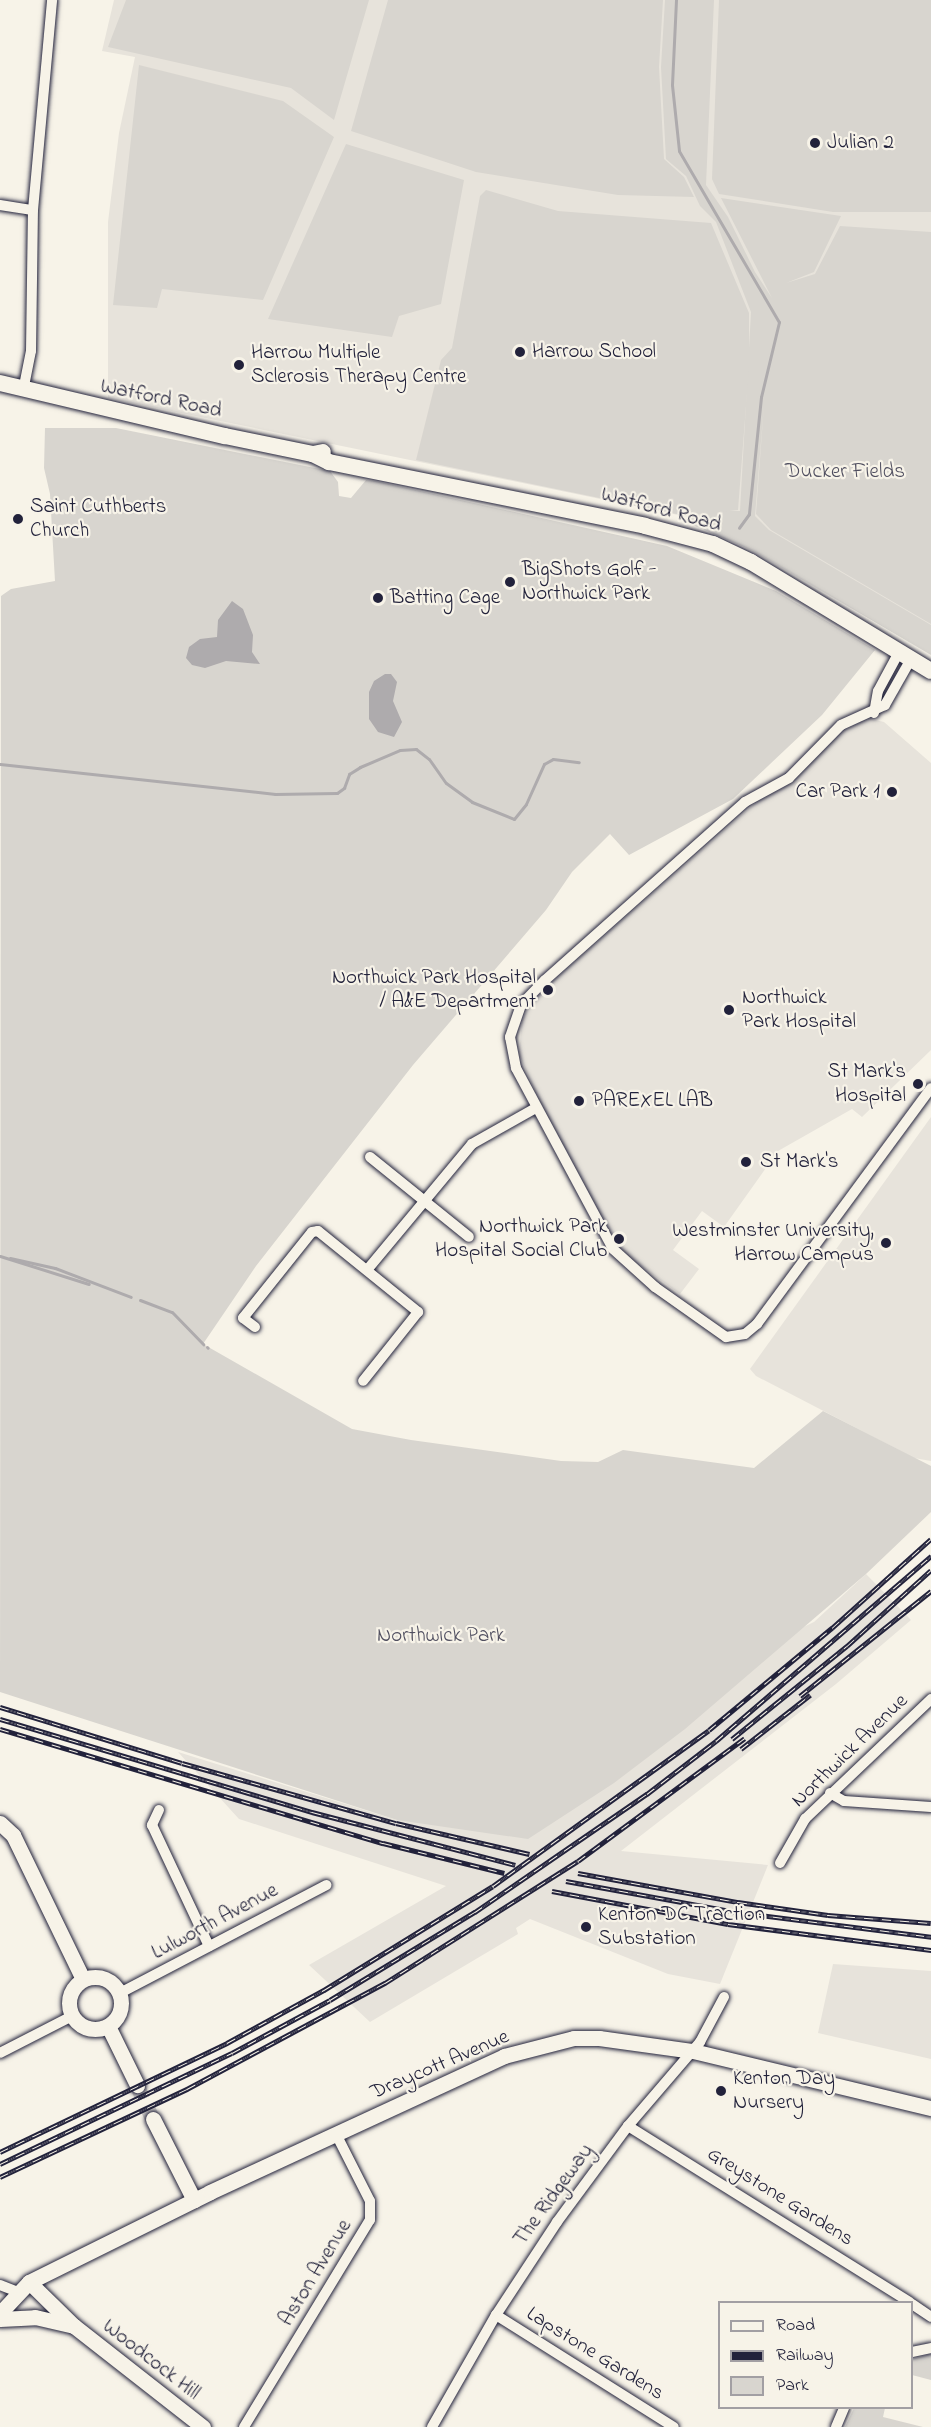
<!DOCTYPE html>
<html>
<head>
<meta charset="utf-8">
<style>
	body { margin:0 }
	#map { position:relative; width:931px; height:2427px; overflow:hidden; background:#f7f3e8; font-family:"Indie Flower",sans-serif }
	div>[style] { position:absolute }
	[style*='--x'] { left:calc(var(--x)*1px); top:calc(var(--y)*1px); width:calc(var(--w)*1px); rotate:calc(var(--a)*1deg) }
	.built>* { inset:0; background:#e7e3db }
	.green>* { inset:0; background:#d8d5cf }
	.water>* { inset:0; background:#aeabad }
	.stream>* { height:3px; margin:-1.5px; padding:0 1.5px; transform-origin:1.5px; border-radius:1.5px; background:#aeabad }
	.secondary-tunnel>* { height:15px; margin-top:-7.5px; transform-origin:0; background:repeating-linear-gradient(90deg,#ccc9c5 0 15px,transparent 0 23px) }
	.roads { filter:drop-shadow(0 0 2px #22223b) drop-shadow(0 0 2px #22223b) }
	.street>* { height:10px; margin:-5px; padding:0 5px; transform-origin:5px; border-radius:5px; background:#f7f3e8 }
	.secondary>* { height:15px; margin:-7.5px; padding:0 7.5px; transform-origin:7.5px; border-radius:7.5px; background:#f7f3e8 }
	.secondary>.ring { margin:-7.5px; padding:0; box-sizing:content-box; background:none; border:15px solid #f7f3e8; border-radius:50% }
	.primary>* { height:16px; margin:-8px; padding:0 8px; transform-origin:8px; border-radius:8px; background:#f7f3e8 }
	.rail>* { height:5px; margin-top:-2.5px; transform-origin:0; background:repeating-linear-gradient(90deg,#f7f3e8 0 9px,#22223b 0 18px); box-sizing:border-box; border-block:2px solid #22223b }
	.dots>* { width:16px; height:16px; translate:-50% -50%; box-sizing:border-box; border:3px solid #f7f3e8; border-radius:50% }
	span { translate:-50% -50%; white-space:nowrap; text-align:center; line-height:1.15; -webkit-text-stroke:4.5px #f7f3e8; paint-order:stroke }
	.poi-label { font-size:21px; color:#22223b }
	.left { translate:0 -50%; text-align:left }
	.right { translate:-100% -50%; text-align:right }
	.street-label { font-size:21px; color:#22223b }
	.park-label { font-size:21px; color:#504f60 }
	.legend { position:absolute; left:718px; top:2301px; width:195px; height:108px; box-sizing:border-box; background:#f7f3e8; border:2px solid #a29fa3; margin:0; padding:8px 10px; list-style:none; font-size:18px; color:#22223b }
	.legend li { display:flex; align-items:center; gap:12px; height:30px }
	.legend b { width:30px; border:2px solid #a29fa3 }
</style>
</head>
<body>
<div id="map">
	<div class="built">
		<div style="clip-path:polygon(114px 0,931px 0,931px 654px,727px 537px,727px 525px,108px 398px,108px 222px,119px 133px,135px 57px,102px 51px)"></div>
		<div style="clip-path:polygon(867px 718px,884px 722px,931px 763px,931px 1050px,862px 1117px,852px 1109px,778px 1151px,724px 1227px,702px 1211px,673px 1250px,699px 1269px,680px 1294px,619px 1250px,545px 1114px,519px 1054px,522px 1020px,532px 1001px,552px 982px,826px 741px)"></div>
		<div style="clip-path:polygon(931px 1117px,931px 1461px,914px 1458px,756px 1376px,750px 1369px)"></div>
		<div style="clip-path:polygon(866px 1574px,911px 1620px,836px 1684px,621px 1851px,768px 1865px,720px 1984px,668px 1974px,530px 1919px,516px 1928px,518px 1934px,370px 2022px,309px 1965px,446px 1886px,239px 1819px,178px 1752px,397px 1820px,814px 1622px)"></div>
		<div style="clip-path:polygon(833px 1964px,931px 1971px,931px 2059px,818px 2033px)"></div>
	</div>
	<div class="green">
		<div style="clip-path:polygon(126px 0,369px 0,334px 120px,291px 88px,108px 47px)"></div>
		<div style="clip-path:polygon(388px 0,663px 0,659px 67px,664px 159px,684px 177px,694px 197px,618px 195px,476px 172px,351px 131px)"></div>
		<div style="clip-path:polygon(665px 0,714px 0,706px 185px,728px 217px,755px 272px,772px 298px,721px 198px,841px 216px,814px 272px,786px 283px,815px 274px,840px 226px,931px 232px,931px 624px,771px 530px,756px 514px,764px 404px,755px 516px,769px 530px,931px 625px,931px 655px,754px 551px,681px 520px,717px 511px,740px 511px,751px 312px,716px 222px,700px 206px,686px 176px,666px 159px,661px 67px)"></div>
		<div style="clip-path:polygon(719px 0,931px 0,931px 212px,833px 212px,719px 194px,712px 179px)"></div>
		<div style="clip-path:polygon(139px 65px,283px 101px,334px 137px,263px 300px,162px 289px,157px 308px,113px 305px)"></div>
		<div style="clip-path:polygon(346px 144px,464px 180px,441px 304px,399px 316px,392px 337px,268px 319px)"></div>
		<div style="clip-path:polygon(486px 190px,558px 211px,711px 223px,749px 313px,749px 367px,738px 510px,686px 516px,416px 460px,441px 360px,452px 348px,480px 196px)"></div>
		<div style="clip-path:polygon(45px 428px,116px 428px,330px 471px,338px 482px,339px 496px,351px 498px,366px 480px,375px 481px,667px 546px,776px 591px,875px 650px,822px 715px,733px 799px,629px 855px,610px 834px,572px 872px,546px 910px,413px 1065px,256px 1266px,203px 1344px,352px 1429px,411px 1440px,561px 1461px,598px 1462px,623px 1450px,754px 1468px,823px 1411px,931px 1466px,931px 1512px,866px 1574px,685px 1729px,614px 1783px,528px 1839px,397px 1820px,0 1692px,1px 596px,11px 589px,55px 581px,50px 494px,44px 468px)"></div>
		<div style="clip-path:polygon(931px 2354px,931px 2380px,912px 2375px,912px 2359px)"></div>
		<div style="clip-path:polygon(854px 2408px,885px 2408px,883px 2417px,923px 2427px,845px 2427px)"></div>
	</div>
	<div class="water">
		<div style="clip-path:polygon(232px 601px,243px 609px,253px 635px,252px 652px,260px 664px,226px 661px,205px 668px,192px 665px,186px 658px,189px 647px,200px 639px,217px 637px,218px 620px)"></div>
		<div style="clip-path:polygon(385px 674px,391px 674px,397px 682px,393px 701px,402px 722px,394px 737px,378px 732px,369px 719px,369px 692px,374px 681px)"></div>
	</div>
	<div class="stream">
		<div style="--x:676;--y:0;--w:85;--a:92.7"></div>
		<div style="--x:672;--y:85;--w:66;--a:83.9"></div>
		<div style="--x:679;--y:151;--w:198;--a:59.7"></div>
		<div style="--x:779;--y:322;--w:77;--a:103.5"></div>
		<div style="--x:761;--y:397;--w:118;--a:95.9"></div>
		<div style="--x:749;--y:514;--w:17;--a:126"></div>
		<div style="--x:0;--y:764;--w:277;--a:6.2"></div>
		<div style="--x:275;--y:794;--w:62;--a:-0.9"></div>
		<div style="--x:337;--y:793;--w:9;--a:-36"></div>
		<div style="--x:344;--y:788;--w:15;--a:-70"></div>
		<div style="--x:349;--y:774;--w:13;--a:-32"></div>
		<div style="--x:360;--y:767;--w:43;--a:-23"></div>
		<div style="--x:400;--y:750;--w:16;--a:-4"></div>
		<div style="--x:416;--y:749;--w:16;--a:38"></div>
		<div style="--x:429;--y:759;--w:29;--a:55"></div>
		<div style="--x:446;--y:783;--w:32;--a:36"></div>
		<div style="--x:472;--y:802;--w:45;--a:22"></div>
		<div style="--x:514;--y:819;--w:19;--a:-51"></div>
		<div style="--x:526;--y:804;--w:44;--a:-65.8"></div>
		<div style="--x:544;--y:764;--w:10;--a:-29"></div>
		<div style="--x:553;--y:759;--w:26;--a:7"></div>
		<div style="--x:0;--y:1256;--w:93;--a:17.5"></div>
		<div style="--x:10;--y:1258;--w:46;--a:12.5"></div>
		<div style="--x:55;--y:1268;--w:81;--a:20.9"></div>
		<div style="--x:140;--y:1300;--w:34;--a:21"></div>
		<div style="--x:172;--y:1312;--w:45;--a:45.9"></div>
		<div style="--x:207;--y:1347;--w:1;--a:45"></div>
	</div>
	<div class="secondary-tunnel">
		<div style="--x:137;--y:2085;--w:38;--a:65"></div>
	</div>
	<div class="roads">
		<div class="street">
			<div style="--x:0;--y:205;--w:33;--a:9"></div>
			<div style="--x:23;--y:391;--w:41;--a:-78.7"></div>
			<div style="--x:31;--y:351;--w:141;--a:-89.2"></div>
			<div style="--x:33;--y:210;--w:211;--a:-84.8"></div>
			<div style="--x:911;--y:659;--w:53;--a:119.5"></div>
			<div style="--x:885;--y:705;--w:48;--a:155.6"></div>
			<div style="--x:841;--y:725;--w:74;--a:134.5"></div>
			<div style="--x:789;--y:778;--w:50;--a:151.4"></div>
			<div style="--x:745;--y:802;--w:268;--a:138.3"></div>
			<div style="--x:545;--y:980;--w:35;--a:134"></div>
			<div style="--x:521;--y:1005;--w:34;--a:109"></div>
			<div style="--x:510;--y:1037;--w:32;--a:79"></div>
			<div style="--x:516;--y:1068;--w:205;--a:61.8"></div>
			<div style="--x:613;--y:1249;--w:57;--a:42.1"></div>
			<div style="--x:655;--y:1287;--w:87;--a:35.2"></div>
			<div style="--x:726;--y:1337;--w:19;--a:-9"></div>
			<div style="--x:745;--y:1334;--w:16;--a:-40"></div>
			<div style="--x:757;--y:1324;--w:293;--a:-53.6"></div>
			<div style="--x:874;--y:713;--w:22;--a:-80"></div>
			<div style="--x:878;--y:691;--w:44;--a:-61.7"></div>
			<div style="--x:370;--y:1157;--w:127;--a:38.9"></div>
			<div style="--x:367;--y:1270;--w:164;--a:-50.2"></div>
			<div style="--x:472;--y:1144;--w:73;--a:-29.4"></div>
			<div style="--x:255;--y:1327;--w:15;--a:-143"></div>
			<div style="--x:243;--y:1318;--w:110;--a:-51.3"></div>
			<div style="--x:312;--y:1232;--w:6;--a:-9"></div>
			<div style="--x:318;--y:1231;--w:129;--a:39"></div>
			<div style="--x:418;--y:1312;--w:88;--a:128.6"></div>
			<div style="--x:830;--y:1793;--w:16;--a:30"></div>
			<div style="--x:844;--y:1801;--w:87;--a:3.9"></div>
			<div style="--x:159;--y:1810;--w:17;--a:115"></div>
			<div style="--x:152;--y:1825;--w:134;--a:64.8"></div>
			<div style="--x:780;--y:1863;--w:51;--a:-60.4"></div>
			<div style="--x:805;--y:1819;--w:174;--a:-43.6"></div>
			<div style="--x:120;--y:1993;--w:233;--a:-27.6"></div>
			<div style="--x:0;--y:2053;--w:81;--a:-27.2"></div>
			<div style="--x:628;--y:2126;--w:332;--a:32"></div>
			<div style="--x:0;--y:2285;--w:19;--a:21"></div>
			<div style="--x:912;--y:2304;--w:23;--a:34"></div>
			<div style="--x:496;--y:2315;--w:210;--a:32.2"></div>
			<div style="--x:912;--y:2352;--w:19;--a:-12"></div>
			<div style="--x:244;--y:2427;--w:242;--a:-58.7"></div>
			<div style="--x:370;--y:2220;--w:19;--a:-90"></div>
			<div style="--x:370;--y:2201;--w:75;--a:-116.9"></div>
			<div style="--x:432;--y:2427;--w:129;--a:-60.3"></div>
			<div style="--x:496;--y:2315;--w:111;--a:-56.7"></div>
			<div style="--x:557;--y:2222;--w:119;--a:-53.5"></div>
			<div style="--x:628;--y:2126;--w:111;--a:-49.4"></div>
			<div style="--x:700;--y:2042;--w:51;--a:-61.9"></div>
			<div style="--x:836;--y:2427;--w:21;--a:-67"></div>
		</div>
		<div class="secondary">
			<div style="--x:0;--y:1823;--w:18;--a:43"></div>
			<div style="--x:13;--y:1835;--w:160;--a:64.1"></div>
			<div class="ring" style="left:69px;top:1977px;width:37px;height:37px"></div>
			<div style="--x:108;--y:2026;--w:66;--a:63.8"></div>
			<div style="--x:153;--y:2119;--w:91;--a:63.2"></div>
			<div style="--x:29;--y:2282;--w:63;--a:44.4"></div>
			<div style="--x:74;--y:2326;--w:164;--a:38.1"></div>
			<div style="--x:0;--y:2313;--w:42;--a:-46.9"></div>
			<div style="--x:29;--y:2282;--w:202;--a:-26.4"></div>
			<div style="--x:210;--y:2192;--w:324;--a:-24.8"></div>
			<div style="--x:504;--y:2056;--w:72;--a:-14.4"></div>
			<div style="--x:574;--y:2038;--w:25;--a:0"></div>
			<div style="--x:599;--y:2038;--w:95;--a:7.9"></div>
			<div style="--x:693;--y:2051;--w:245;--a:13.5"></div>
			<div style="--x:0;--y:2319;--w:35;--a:-3"></div>
			<div style="--x:35;--y:2317;--w:40;--a:13"></div>
		</div>
		<div class="primary">
			<div style="--x:0;--y:383;--w:231;--a:13.3"></div>
			<div style="--x:225;--y:436;--w:90;--a:11.6"></div>
			<div style="--x:313;--y:454;--w:10;--a:-11"></div>
			<div style="--x:313;--y:454;--w:18;--a:27"></div>
			<div style="--x:329;--y:462;--w:322;--a:11.4"></div>
			<div style="--x:645;--y:526;--w:70;--a:14.8"></div>
			<div style="--x:713;--y:544;--w:42;--a:25.3"></div>
			<div style="--x:751;--y:562;--w:210;--a:31.2"></div>
		</div>
	</div>
	<div class="rail">
		<div style="--x:800;--y:1696;--w:168;--a:-38.7"></div>
		<div style="--x:0;--y:1707;--w:190;--a:17.1"></div>
		<div style="--x:182;--y:1763;--w:222;--a:15.7"></div>
		<div style="--x:396;--y:1823;--w:137;--a:13.1"></div>
		<div style="--x:0;--y:1719;--w:326;--a:16.6"></div>
		<div style="--x:312;--y:1812;--w:210;--a:14.6"></div>
		<div style="--x:0;--y:1729;--w:400;--a:16.6"></div>
		<div style="--x:383;--y:1843;--w:125;--a:13.9"></div>
		<div style="--x:732;--y:1739;--w:148;--a:-39"></div>
		<div style="--x:847;--y:1646;--w:113;--a:-42.1"></div>
		<div style="--x:741;--y:1749;--w:88;--a:-38"></div>
		<div style="--x:578;--y:1873;--w:163;--a:10.3"></div>
		<div style="--x:738;--y:1902;--w:91;--a:8.2"></div>
		<div style="--x:828;--y:1915;--w:103;--a:4.4"></div>
		<div style="--x:566;--y:1881;--w:174;--a:10.3"></div>
		<div style="--x:737;--y:1912;--w:196;--a:7.3"></div>
		<div style="--x:552;--y:1891;--w:179;--a:10.6"></div>
		<div style="--x:728;--y:1924;--w:205;--a:7.3"></div>
		<div style="--x:0;--y:2152;--w:252;--a:-25.6"></div>
		<div style="--x:227;--y:2043;--w:111;--a:-28.7"></div>
		<div style="--x:324;--y:1990;--w:198;--a:-31.6"></div>
		<div style="--x:493;--y:1886;--w:266;--a:-35.8"></div>
		<div style="--x:709;--y:1730;--w:160;--a:-39.7"></div>
		<div style="--x:832;--y:1628;--w:133;--a:-42"></div>
		<div style="--x:0;--y:2164;--w:257;--a:-25.6"></div>
		<div style="--x:232;--y:2053;--w:111;--a:-28.4"></div>
		<div style="--x:330;--y:2000;--w:170;--a:-31.3"></div>
		<div style="--x:475;--y:1912;--w:209;--a:-34.5"></div>
		<div style="--x:647;--y:1794;--w:87;--a:-37.5"></div>
		<div style="--x:716;--y:1741;--w:284;--a:-40.7"></div>
		<div style="--x:0;--y:2177;--w:207;--a:-25.2"></div>
		<div style="--x:187;--y:2089;--w:225;--a:-28.2"></div>
		<div style="--x:385;--y:1983;--w:228;--a:-32.3"></div>
		<div style="--x:578;--y:1861;--w:207;--a:-36.4"></div>
	</div>
	<div class="dots">
		<div style="left:815px;top:143px;background:#22223b"></div>
		<div style="left:520px;top:352px;background:#22223b"></div>
		<div style="left:239px;top:365px;background:#22223b"></div>
		<div style="left:18px;top:519px;background:#22223b"></div>
		<div style="left:510px;top:582px;background:#22223b"></div>
		<div style="left:378px;top:598px;background:#22223b"></div>
		<div style="left:892px;top:792px;background:#22223b"></div>
		<div style="left:548px;top:990px;background:#22223b"></div>
		<div style="left:729px;top:1010px;background:#22223b"></div>
		<div style="left:918px;top:1084px;background:#22223b"></div>
		<div style="left:579px;top:1101px;background:#22223b"></div>
		<div style="left:746px;top:1162px;background:#22223b"></div>
		<div style="left:619px;top:1239px;background:#22223b"></div>
		<div style="left:886px;top:1243px;background:#22223b"></div>
		<div style="left:586px;top:1927px;background:#22223b"></div>
		<div style="left:721px;top:2091px;background:#22223b"></div>
	</div>
	<div class="poi-label">
		<span class="left" style="left:827px;top:143px">Julian 2</span>
		<span class="left" style="left:532px;top:352px">Harrow School</span>
		<span class="left" style="left:251px;top:365px">Harrow Multiple<br>Sclerosis Therapy Centre</span>
		<span class="left" style="left:30px;top:519px">Saint Cuthberts<br>Church</span>
		<span class="left" style="left:522px;top:582px">BigShots Golf -<br>Northwick Park</span>
		<span class="left" style="left:390px;top:598px">Batting Cage</span>
		<span class="right" style="left:880px;top:792px">Car Park 1</span>
		<span class="right" style="left:536px;top:990px">Northwick Park Hospital<br>/ A&amp;E Department</span>
		<span class="left" style="left:742px;top:1010px">Northwick<br>Park Hospital</span>
		<span class="right" style="left:906px;top:1084px">St Mark's<br>Hospital</span>
		<span class="left" style="left:592px;top:1101px">PAREXEL LAB</span>
		<span class="left" style="left:760px;top:1162px">St Mark's</span>
		<span class="right" style="left:607px;top:1239px">Northwick Park<br>Hospital Social Club</span>
		<span class="right" style="left:874px;top:1243px">Westminster University,<br>Harrow Campus</span>
		<span class="left" style="left:598px;top:1927px">Kenton DC Traction<br>Substation</span>
		<span class="left" style="left:733px;top:2091px">Kenton Day<br>Nursery</span>
	</div>
	<div class="street-label">
		<span style="left:161px;top:399px;rotate:12deg">Watford Road</span>
		<span style="left:661px;top:510px;rotate:15deg">Watford Road</span>
		<span style="left:850px;top:1751px;rotate:-44deg">Northwick Avenue</span>
		<span style="left:215px;top:1922px;rotate:-28deg">Lulworth Avenue</span>
		<span style="left:440px;top:2065px;rotate:-23deg">Draycott Avenue</span>
		<span style="left:554px;top:2195px;rotate:-54deg">The Ridgeway</span>
		<span style="left:780px;top:2197px;rotate:32deg">Greystone Gardens</span>
		<span style="left:316px;top:2273px;rotate:-59deg">Aston Avenue</span>
		<span style="left:595px;top:2354px;rotate:32deg">Lapstone Gardens</span>
		<span style="left:151px;top:2360px;rotate:38deg">Woodcock Hill</span>
	</div>
	<div class="park-label">
		<span style="left:845px;top:472px">Ducker Fields</span>
		<span style="left:441px;top:1636px">Northwick Park</span>
	</div>
	<ul class="legend">
	<li><b style="height:8px;background:#f7f3e8"></b>Road</li>
	<li><b style="height:8px;background:#22223b"></b>Railway</li>
	<li><b style="height:16px;background:#d8d5cf"></b>Park</li>
	</ul>
</div>
</body>
</html>
